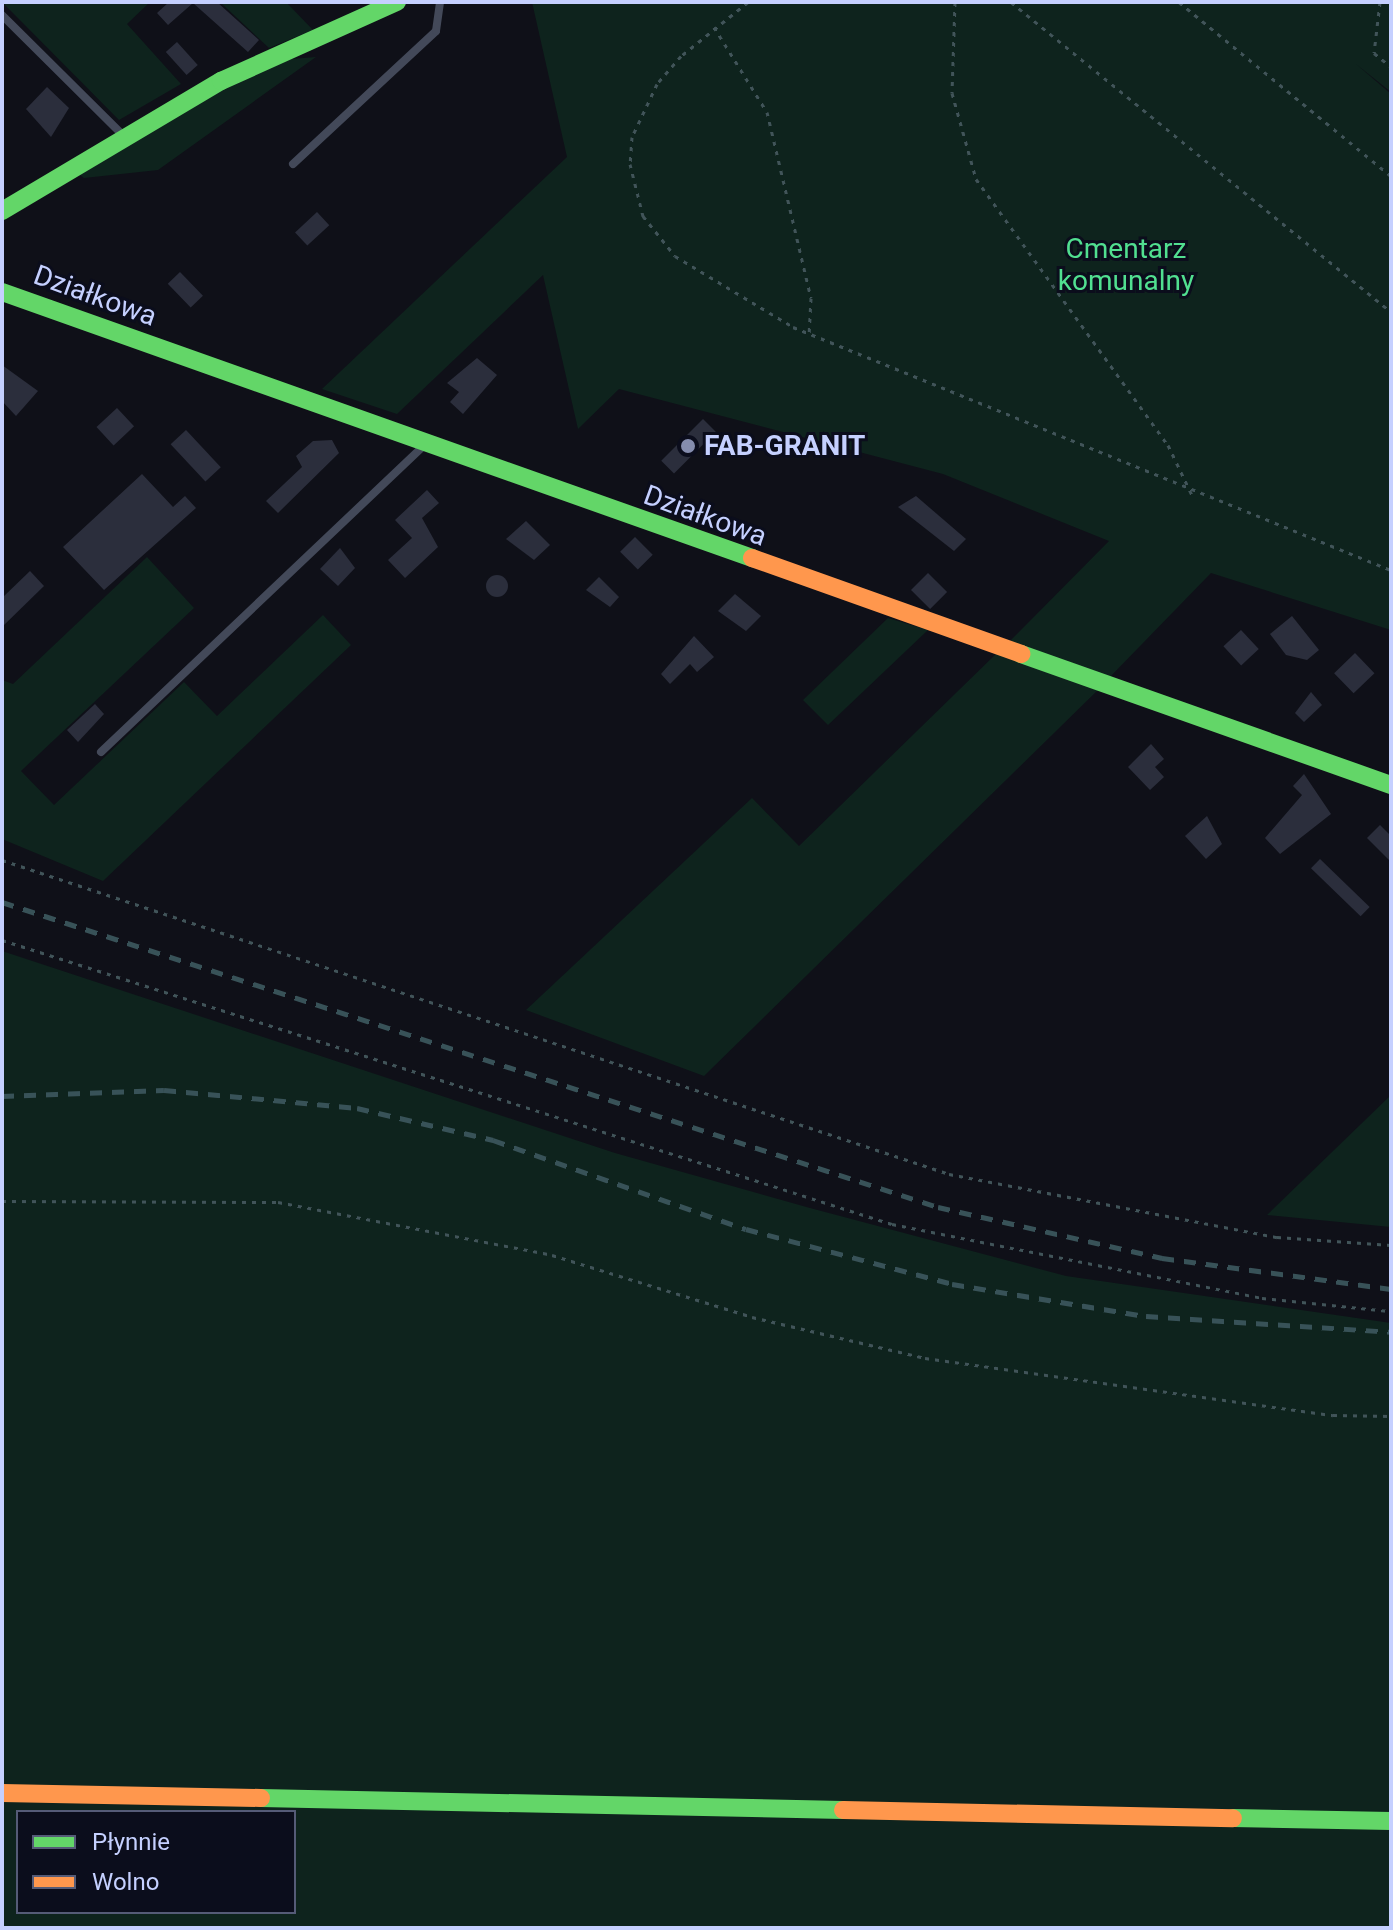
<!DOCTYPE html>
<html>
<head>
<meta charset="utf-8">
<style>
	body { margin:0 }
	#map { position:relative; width:1393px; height:1930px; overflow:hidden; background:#0f1018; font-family:Roboto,sans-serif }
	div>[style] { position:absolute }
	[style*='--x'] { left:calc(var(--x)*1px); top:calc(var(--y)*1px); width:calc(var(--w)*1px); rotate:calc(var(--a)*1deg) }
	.green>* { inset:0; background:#0e231d }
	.building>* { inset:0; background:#2b2e3c; transform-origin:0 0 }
	.round { border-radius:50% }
	.path>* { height:3px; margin-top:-1.5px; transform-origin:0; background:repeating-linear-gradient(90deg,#415459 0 4px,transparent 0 10px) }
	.lane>* { height:8px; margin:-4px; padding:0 4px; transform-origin:4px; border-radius:4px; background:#434959 }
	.fast>* { height:18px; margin:-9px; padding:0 9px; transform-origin:9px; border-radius:9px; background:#63d668 }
	.slow>* { height:18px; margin:-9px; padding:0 9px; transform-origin:9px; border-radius:9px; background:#ff974d }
	.rail>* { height:5px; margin-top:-2.5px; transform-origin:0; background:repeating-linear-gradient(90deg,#385258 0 12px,transparent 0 22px) }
	.dots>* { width:22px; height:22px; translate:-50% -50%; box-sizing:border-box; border:4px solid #0b0d1c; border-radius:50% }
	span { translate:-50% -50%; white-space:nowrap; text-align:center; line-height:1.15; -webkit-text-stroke:6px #0b0d1c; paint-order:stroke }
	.park-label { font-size:28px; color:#51df90 }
	.street-label { font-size:28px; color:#c5d0ff }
	.poi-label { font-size:28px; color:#c5d0ff; font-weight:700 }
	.left { translate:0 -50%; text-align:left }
	.frame { position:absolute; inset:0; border:4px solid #c5d0ff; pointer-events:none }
	.legend { position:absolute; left:16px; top:1810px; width:280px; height:104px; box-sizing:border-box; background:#0b0d1c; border:2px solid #555b77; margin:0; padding:10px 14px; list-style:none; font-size:24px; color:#c5d0ff }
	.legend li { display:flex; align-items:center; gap:16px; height:40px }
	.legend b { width:40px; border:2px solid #555b77 }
</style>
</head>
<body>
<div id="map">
	<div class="green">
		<div style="clip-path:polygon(2px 2px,150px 2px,127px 24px,181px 84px,119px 120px)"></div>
		<div style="clip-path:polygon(220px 2px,286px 2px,313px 30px,269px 48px)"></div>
		<div style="clip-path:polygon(532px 2px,1391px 2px,1391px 92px,1356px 64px,1391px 94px,1391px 630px,1211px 573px,1109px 678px,1010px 641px,1109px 541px,943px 474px,619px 389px,578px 429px,543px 275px,397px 414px,322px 389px,567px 157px)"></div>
		<div style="clip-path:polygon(316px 57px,158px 170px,84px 178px,76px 172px,227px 86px,291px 59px)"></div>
		<div style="clip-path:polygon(147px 557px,194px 608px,21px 771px,54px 805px,184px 682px,217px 716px,323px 615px,351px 645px,103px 881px,2px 839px,2px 680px,13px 684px)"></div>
		<div style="clip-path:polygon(888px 618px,928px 630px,828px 725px,803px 700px)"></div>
		<div style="clip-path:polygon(999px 651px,1101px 687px,704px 1076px,526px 1010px,752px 798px,799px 846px)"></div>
		<div style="clip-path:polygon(evenodd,2px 951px,615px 1153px,810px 1208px,1066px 1276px,1391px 1323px,1391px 1928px,2px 1928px,2px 951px,18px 1812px,294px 1812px,294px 1912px,18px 1912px,18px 1812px)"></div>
		<div style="clip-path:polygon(1391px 1095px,1391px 1227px,1267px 1215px)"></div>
	</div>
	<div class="building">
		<div style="clip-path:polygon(169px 2px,217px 2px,259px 40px,248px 52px,193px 3px,168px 25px,157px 13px)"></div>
		<div style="left:177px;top:42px;width:31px;height:15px;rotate:48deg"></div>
		<div style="clip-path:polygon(47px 87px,69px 108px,51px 137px,26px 109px)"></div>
		<div style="left:317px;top:212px;width:18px;height:30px;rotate:47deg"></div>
		<div style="left:180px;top:272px;width:33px;height:17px;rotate:46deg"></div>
		<div style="clip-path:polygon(477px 358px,497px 375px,463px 414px,450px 402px,459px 392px,447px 383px)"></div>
		<div style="clip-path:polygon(2px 365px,38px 391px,16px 416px,2px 401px)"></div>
		<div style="left:117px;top:408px;width:25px;height:28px;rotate:47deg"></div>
		<div style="left:703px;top:419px;width:18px;height:59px;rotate:45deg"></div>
		<div style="left:186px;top:430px;width:51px;height:21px;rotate:47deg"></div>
		<div style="clip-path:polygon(332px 440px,339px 453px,278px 513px,266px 501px,302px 467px,296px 456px,313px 441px)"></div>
		<div style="clip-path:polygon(142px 474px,173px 507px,185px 496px,196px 508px,104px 590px,63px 547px)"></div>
		<div style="clip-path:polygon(427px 490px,439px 503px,422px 518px,438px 547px,405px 578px,388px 560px,412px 538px,395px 520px)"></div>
		<div style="clip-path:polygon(916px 496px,966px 539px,954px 551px,898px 507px)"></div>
		<div style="clip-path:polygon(526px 521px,550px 545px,534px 560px,506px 539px)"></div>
		<div style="left:635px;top:537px;width:25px;height:21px;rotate:45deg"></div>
		<div style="clip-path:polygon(340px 548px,355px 568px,338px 586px,320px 569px)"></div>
		<div style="clip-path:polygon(30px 571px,44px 586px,2px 627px,2px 598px)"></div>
		<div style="left:928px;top:573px;width:27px;height:24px;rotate:45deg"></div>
		<div class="round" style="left:486px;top:575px;width:22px;height:22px"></div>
		<div style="clip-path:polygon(599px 577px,619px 597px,610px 607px,586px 590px)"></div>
		<div style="clip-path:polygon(735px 594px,761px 616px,746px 631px,718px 611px)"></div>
		<div style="clip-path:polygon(1292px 616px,1319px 650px,1307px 660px,1286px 655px,1270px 634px)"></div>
		<div style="left:1241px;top:630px;width:26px;height:24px;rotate:47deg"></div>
		<div style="clip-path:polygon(694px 636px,714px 657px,697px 672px,690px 664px,670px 684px,661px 674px)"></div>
		<div style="left:1355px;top:653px;width:28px;height:29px;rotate:46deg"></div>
		<div style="clip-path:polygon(1311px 692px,1322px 705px,1304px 722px,1295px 713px)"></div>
		<div style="clip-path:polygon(95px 704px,104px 714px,78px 742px,67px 730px)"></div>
		<div style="clip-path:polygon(1151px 744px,1164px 759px,1155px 767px,1164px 777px,1150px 790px,1128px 767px)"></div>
		<div style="clip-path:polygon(1304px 774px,1331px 814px,1280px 854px,1265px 838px,1302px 795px,1293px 786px)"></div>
		<div style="clip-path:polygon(1207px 816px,1222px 844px,1206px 859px,1185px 836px)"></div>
		<div style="clip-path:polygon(1380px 825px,1391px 836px,1391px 862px,1367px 838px)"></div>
		<div style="left:1320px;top:859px;width:69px;height:13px;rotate:44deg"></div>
	</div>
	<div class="path">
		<div style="--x:748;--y:2;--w:86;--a:141.1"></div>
		<div style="--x:681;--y:56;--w:37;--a:131"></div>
		<div style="--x:657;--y:84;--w:59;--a:115.3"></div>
		<div style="--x:632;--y:137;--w:27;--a:94"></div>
		<div style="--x:630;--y:164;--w:54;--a:76"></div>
		<div style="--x:643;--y:216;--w:51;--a:51.3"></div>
		<div style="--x:675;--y:256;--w:138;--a:31"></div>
		<div style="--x:793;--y:327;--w:645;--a:22.11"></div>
		<div style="--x:955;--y:2;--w:91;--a:91.9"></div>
		<div style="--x:952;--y:93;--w:89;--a:74.4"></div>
		<div style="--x:976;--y:179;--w:328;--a:54.2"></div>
		<div style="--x:1168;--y:445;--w:55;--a:64.4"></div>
		<div style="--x:1011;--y:2;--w:490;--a:39.2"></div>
		<div style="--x:1179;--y:2;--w:274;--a:39.4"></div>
		<div style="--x:1380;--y:2;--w:51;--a:96.7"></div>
		<div style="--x:1374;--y:53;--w:22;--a:39"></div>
		<div style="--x:714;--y:27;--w:100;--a:58.1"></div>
		<div style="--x:767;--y:112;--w:191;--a:76.7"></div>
		<div style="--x:811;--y:298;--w:36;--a:93"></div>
		<div style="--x:2;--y:860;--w:998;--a:18.34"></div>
		<div style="--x:949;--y:1174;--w:334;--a:10.9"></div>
		<div style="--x:1277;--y:1237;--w:114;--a:4"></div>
		<div style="--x:2;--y:940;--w:934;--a:17.7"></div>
		<div style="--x:892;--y:1224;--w:377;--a:11.3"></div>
		<div style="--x:1262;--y:1298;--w:130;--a:5.8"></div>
		<div style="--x:2;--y:1201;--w:276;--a:0.2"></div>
		<div style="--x:278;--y:1202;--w:279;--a:10.9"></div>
		<div style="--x:552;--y:1255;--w:209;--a:17.2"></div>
		<div style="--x:752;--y:1317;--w:178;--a:13.3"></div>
		<div style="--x:925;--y:1358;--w:412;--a:8"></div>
		<div style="--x:1333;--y:1415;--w:58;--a:1"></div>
	</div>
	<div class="lane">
		<div style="--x:2;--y:15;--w:170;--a:44.8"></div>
		<div style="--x:293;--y:164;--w:195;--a:-42.9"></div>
		<div style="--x:436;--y:31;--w:29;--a:-82"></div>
		<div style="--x:101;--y:752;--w:448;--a:-43.5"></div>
	</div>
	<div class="fast">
		<div style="--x:2;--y:211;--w:255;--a:-30.7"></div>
		<div style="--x:221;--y:81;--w:193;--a:-24.2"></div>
		<div style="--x:2;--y:292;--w:796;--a:19.53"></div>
		<div style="--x:1021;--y:654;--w:393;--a:19.5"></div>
		<div style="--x:261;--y:1798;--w:582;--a:1.18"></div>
		<div style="--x:1233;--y:1818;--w:158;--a:1.1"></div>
	</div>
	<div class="slow">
		<div style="--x:752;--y:558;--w:286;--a:19.6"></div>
		<div style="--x:2;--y:1793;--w:259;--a:1.1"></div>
		<div style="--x:843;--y:1810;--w:390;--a:1.2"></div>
	</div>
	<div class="rail">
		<div style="--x:2;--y:902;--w:984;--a:18.05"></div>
		<div style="--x:938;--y:1207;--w:230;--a:12.8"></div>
		<div style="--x:1162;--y:1258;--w:231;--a:7.7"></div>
		<div style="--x:2;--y:1096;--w:162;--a:-2.1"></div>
		<div style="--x:164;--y:1090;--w:194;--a:5.3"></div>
		<div style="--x:357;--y:1108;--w:140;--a:13.2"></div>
		<div style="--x:493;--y:1140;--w:268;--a:19.4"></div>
		<div style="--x:746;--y:1229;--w:213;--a:14.9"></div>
		<div style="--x:952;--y:1284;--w:197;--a:9.4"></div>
		<div style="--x:1146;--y:1316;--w:246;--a:3.7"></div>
	</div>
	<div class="dots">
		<div style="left:688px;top:446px;background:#858dae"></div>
	</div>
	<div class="park-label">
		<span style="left:1126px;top:265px">Cmentarz<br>komunalny</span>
	</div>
	<div class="street-label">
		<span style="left:95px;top:296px;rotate:20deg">Działkowa</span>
		<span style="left:705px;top:516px;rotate:20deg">Działkowa</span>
	</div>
	<div class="poi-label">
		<span class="left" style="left:704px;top:446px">FAB-GRANIT</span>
	</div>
	<div class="frame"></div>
	<ul class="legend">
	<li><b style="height:10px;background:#63d668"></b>Płynnie</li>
	<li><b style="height:10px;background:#ff974d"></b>Wolno</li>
	</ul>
</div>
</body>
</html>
